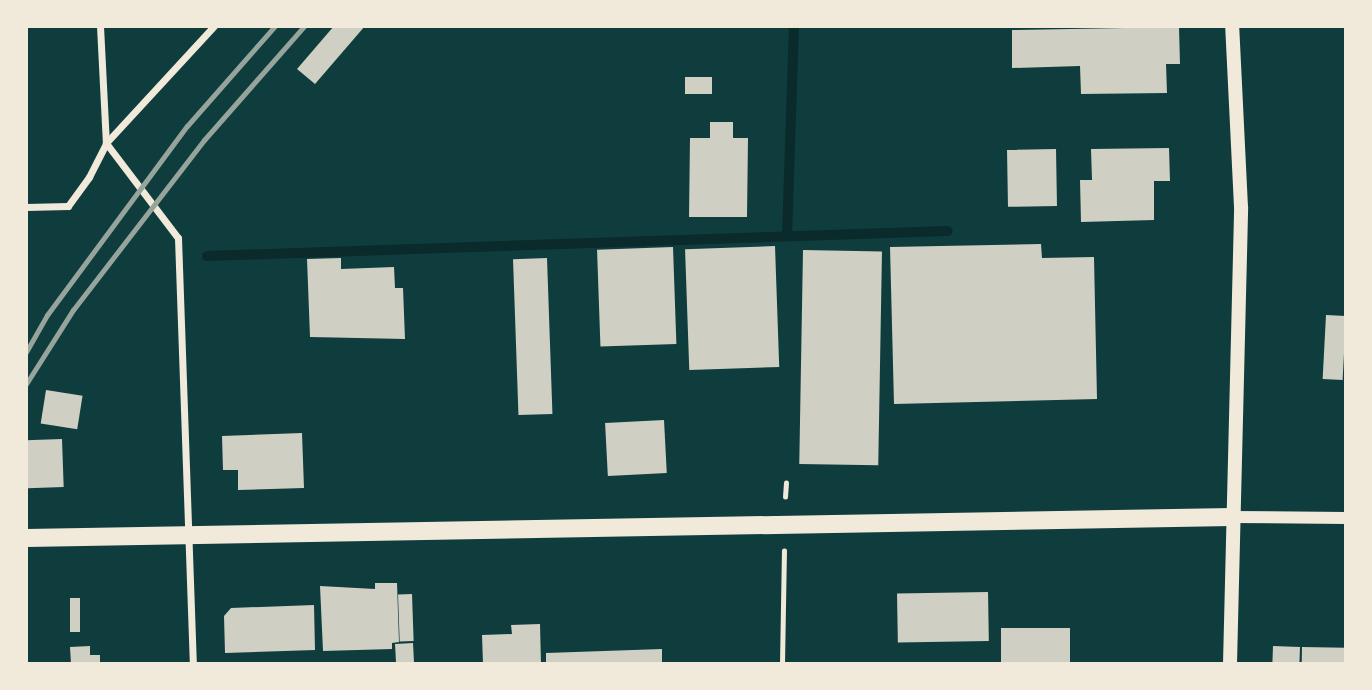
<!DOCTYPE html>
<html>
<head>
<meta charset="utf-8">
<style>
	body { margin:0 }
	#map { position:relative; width:1372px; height:690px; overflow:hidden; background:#0f3d3e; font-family:Helvetica,sans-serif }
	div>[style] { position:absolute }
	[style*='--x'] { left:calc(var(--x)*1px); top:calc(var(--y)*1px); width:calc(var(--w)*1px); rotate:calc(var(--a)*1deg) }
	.stream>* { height:10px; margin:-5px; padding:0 5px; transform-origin:5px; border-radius:5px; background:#0a2a2b }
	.building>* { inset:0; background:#cfcfc3; transform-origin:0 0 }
	.path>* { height:4.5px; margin:-2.25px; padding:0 2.25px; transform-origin:2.25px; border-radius:2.25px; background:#f1e9da }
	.minor>* { height:7px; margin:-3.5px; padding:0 3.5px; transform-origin:3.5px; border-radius:3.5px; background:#f1e9da }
	.tertiary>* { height:12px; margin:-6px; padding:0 6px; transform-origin:6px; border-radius:6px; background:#f1e9da }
	.secondary>* { height:14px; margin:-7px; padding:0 7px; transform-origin:7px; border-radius:7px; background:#f1e9da }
	.primary>* { height:18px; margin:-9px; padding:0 9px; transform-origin:9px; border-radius:9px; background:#f1e9da }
	.rail>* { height:5px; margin:-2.5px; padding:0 2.5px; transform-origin:2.5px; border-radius:2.5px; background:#97a49c }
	span { translate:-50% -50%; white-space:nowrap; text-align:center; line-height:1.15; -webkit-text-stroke:7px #f1e9da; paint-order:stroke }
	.frame { position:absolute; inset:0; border:28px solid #f1e9da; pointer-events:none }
</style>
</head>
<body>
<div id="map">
	<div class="stream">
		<div style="--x:787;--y:236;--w:210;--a:-88.1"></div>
		<div style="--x:207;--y:256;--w:741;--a:-1.93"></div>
	</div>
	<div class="building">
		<div style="clip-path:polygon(334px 26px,365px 26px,315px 84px,297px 69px)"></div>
		<div style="clip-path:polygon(1179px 27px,1180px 64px,1166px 64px,1167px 93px,1081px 94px,1080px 66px,1012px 68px,1012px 30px)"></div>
		<div style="left:685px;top:77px;width:27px;height:17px"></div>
		<div style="clip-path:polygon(710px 122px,733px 122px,733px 138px,748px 138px,747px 217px,689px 217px,690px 138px,710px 138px)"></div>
		<div style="clip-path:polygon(1169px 148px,1170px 181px,1154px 181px,1154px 220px,1081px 222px,1080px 180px,1092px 180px,1091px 149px)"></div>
		<div style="left:1056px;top:149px;width:57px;height:49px;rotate:89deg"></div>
		<div style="clip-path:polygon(1041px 244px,1042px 258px,1094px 257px,1097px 399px,894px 404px,890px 247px)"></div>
		<div style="left:775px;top:246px;width:121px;height:90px;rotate:88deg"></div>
		<div style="left:673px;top:247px;width:97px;height:76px;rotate:88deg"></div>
		<div style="left:803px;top:250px;width:79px;height:214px;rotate:1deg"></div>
		<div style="clip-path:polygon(341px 258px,341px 269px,394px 267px,395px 288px,403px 288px,405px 339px,310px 337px,307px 259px)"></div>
		<div style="left:547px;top:258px;width:156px;height:34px;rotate:88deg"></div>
		<div style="left:1326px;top:315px;width:20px;height:64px;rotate:3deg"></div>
		<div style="left:46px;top:390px;width:37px;height:34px;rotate:9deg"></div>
		<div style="left:664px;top:420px;width:53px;height:59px;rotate:87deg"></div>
		<div style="clip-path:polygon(302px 433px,304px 488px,238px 490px,238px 470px,223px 470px,222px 436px)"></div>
		<div style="left:62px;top:439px;width:48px;height:36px;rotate:88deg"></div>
		<div style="clip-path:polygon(375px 583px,397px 583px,399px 642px,392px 643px,392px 649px,323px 651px,320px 586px,375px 589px)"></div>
		<div style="left:988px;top:592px;width:49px;height:91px;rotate:89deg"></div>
		<div style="left:412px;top:594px;width:47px;height:14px;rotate:88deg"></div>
		<div style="left:80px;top:598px;width:34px;height:10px;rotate:90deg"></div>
		<div style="clip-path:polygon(314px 605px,315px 650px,225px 653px,224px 616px,231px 608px)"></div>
		<div style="clip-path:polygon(540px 624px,541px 664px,483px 664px,482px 635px,512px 634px,511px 625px)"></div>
		<div style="left:1070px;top:628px;width:36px;height:69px;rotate:90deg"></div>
		<div style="left:413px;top:643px;width:21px;height:18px;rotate:87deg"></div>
		<div style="clip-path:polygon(90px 646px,90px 655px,100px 655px,100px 664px,71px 664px,70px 647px)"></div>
		<div style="left:1273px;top:646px;width:27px;height:18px;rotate:2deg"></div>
		<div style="left:1302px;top:647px;width:44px;height:17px;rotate:1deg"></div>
		<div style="clip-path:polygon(662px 649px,662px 664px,546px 664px,546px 653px)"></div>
	</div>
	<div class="path">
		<div style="--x:785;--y:497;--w:14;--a:-86"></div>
		<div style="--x:782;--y:664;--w:113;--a:-89"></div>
	</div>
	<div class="minor">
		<div style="--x:100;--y:26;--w:117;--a:87.1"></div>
		<div style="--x:106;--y:143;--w:119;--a:52.8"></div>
		<div style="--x:178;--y:238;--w:426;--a:88"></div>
		<div style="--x:26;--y:207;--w:42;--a:-1.4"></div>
		<div style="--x:68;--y:206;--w:36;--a:-54"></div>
		<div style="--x:89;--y:177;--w:38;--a:-63"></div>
		<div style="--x:106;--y:143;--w:159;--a:-47.3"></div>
	</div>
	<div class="tertiary">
		<div style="--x:1232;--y:517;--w:114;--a:0.5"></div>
	</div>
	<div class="secondary">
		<div style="--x:1230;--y:664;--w:457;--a:-88.6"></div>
		<div style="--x:1241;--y:207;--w:181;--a:-92.8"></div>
	</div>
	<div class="primary">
		<div style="--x:26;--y:538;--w:1206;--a:-1"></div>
	</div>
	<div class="rail">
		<div style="--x:26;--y:352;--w:43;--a:-60.4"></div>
		<div style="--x:47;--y:315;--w:235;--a:-53.5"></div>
		<div style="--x:187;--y:126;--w:133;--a:-48.7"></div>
		<div style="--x:26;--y:384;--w:88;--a:-57.6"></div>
		<div style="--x:73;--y:310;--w:215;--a:-52.4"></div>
		<div style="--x:204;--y:140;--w:152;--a:-48.7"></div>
	</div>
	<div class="frame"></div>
</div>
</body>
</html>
